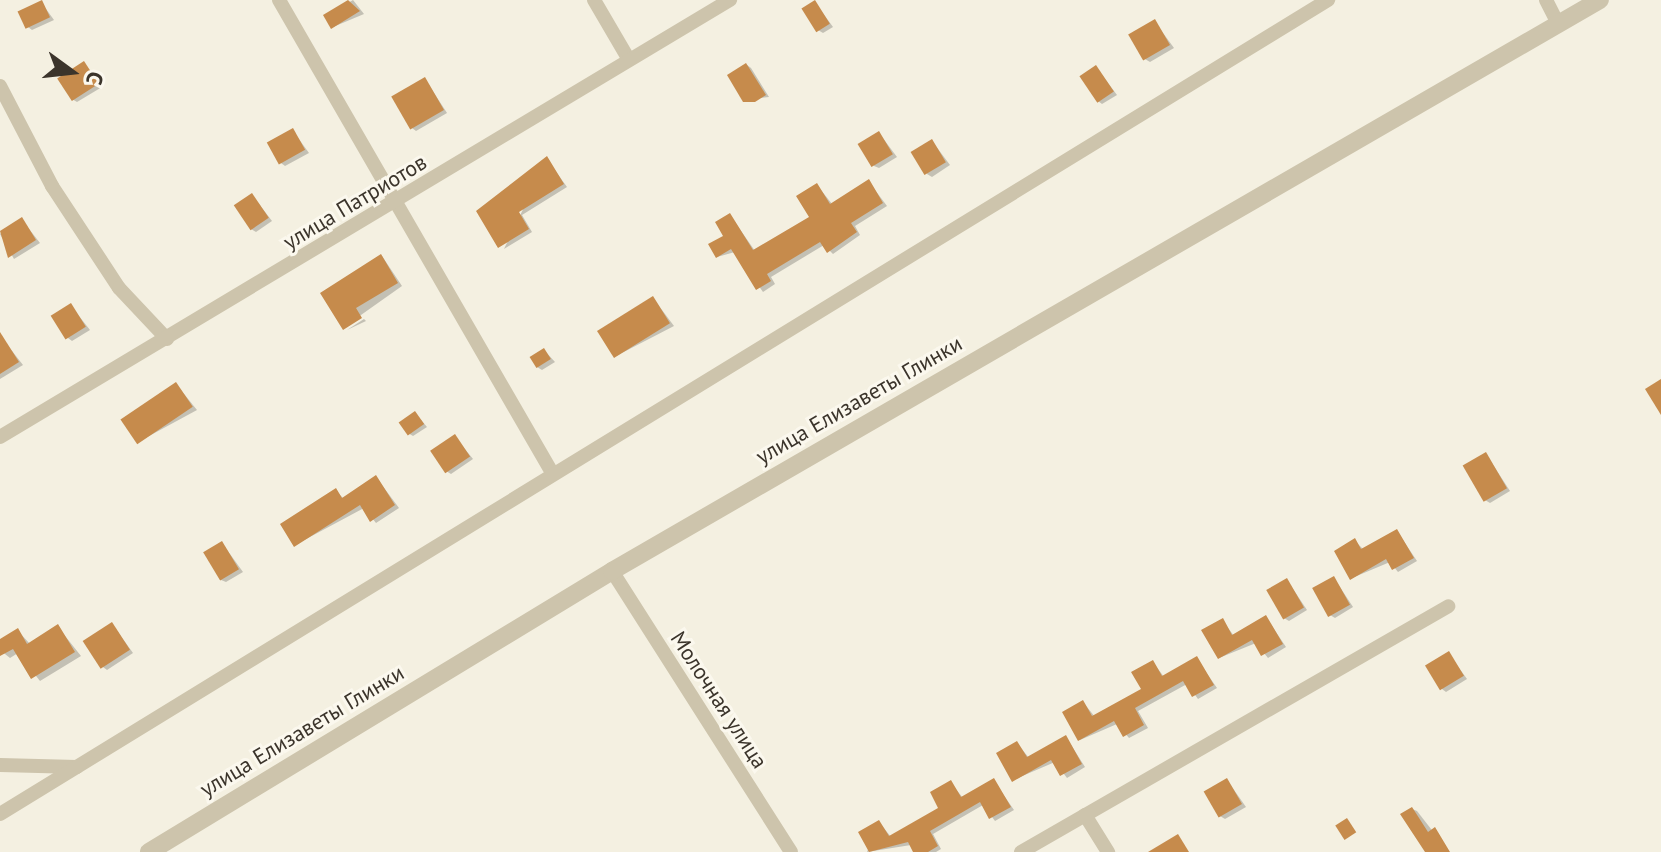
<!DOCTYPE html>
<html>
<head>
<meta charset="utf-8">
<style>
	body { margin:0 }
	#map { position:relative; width:1661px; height:852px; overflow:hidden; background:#f4f0e1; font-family:"PT Sans",sans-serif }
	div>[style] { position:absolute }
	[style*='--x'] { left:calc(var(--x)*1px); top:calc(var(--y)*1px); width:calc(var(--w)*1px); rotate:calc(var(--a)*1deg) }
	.shadow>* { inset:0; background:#0003 }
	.building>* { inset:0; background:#c68b4c; transform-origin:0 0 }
	.minor>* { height:14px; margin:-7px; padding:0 7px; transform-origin:7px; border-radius:7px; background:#cdc4ac }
	.tertiary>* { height:18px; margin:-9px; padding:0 9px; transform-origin:9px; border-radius:9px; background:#cdc4ac }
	span { translate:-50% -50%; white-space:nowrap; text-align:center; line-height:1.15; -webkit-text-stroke:6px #fbf8ee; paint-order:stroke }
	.street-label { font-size:22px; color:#3b342b }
	.north { position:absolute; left:32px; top:32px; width:80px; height:80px; -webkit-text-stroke:6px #fbf8ee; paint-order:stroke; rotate:105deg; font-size:22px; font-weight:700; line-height:32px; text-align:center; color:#3b342b }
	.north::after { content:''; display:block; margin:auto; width:28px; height:36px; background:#3b342b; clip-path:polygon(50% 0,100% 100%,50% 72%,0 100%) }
</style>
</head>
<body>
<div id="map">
	<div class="shadow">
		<div style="clip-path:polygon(353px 0,364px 14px,333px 27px,326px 16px)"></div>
		<div style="clip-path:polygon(814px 1px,833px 27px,823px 33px,818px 30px)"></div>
		<div style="clip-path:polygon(41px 2px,54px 20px,32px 30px,28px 27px)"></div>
		<div style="clip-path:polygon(1155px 22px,1174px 48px,1150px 62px,1145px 59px)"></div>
		<div style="clip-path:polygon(84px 63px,102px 87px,77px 102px,72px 99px)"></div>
		<div style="clip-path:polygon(747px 65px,751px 68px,769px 97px,744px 100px)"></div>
		<div style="clip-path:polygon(1096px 67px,1117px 95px,1102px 104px,1098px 101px)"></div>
		<div style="clip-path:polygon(425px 79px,447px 113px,416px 131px,412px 128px)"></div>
		<div style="clip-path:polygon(293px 131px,309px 153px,285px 166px,281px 163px)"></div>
		<div style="clip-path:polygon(879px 133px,897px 157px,879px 168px,874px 166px)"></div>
		<div style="clip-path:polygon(932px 141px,950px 165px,932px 177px,927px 174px)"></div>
		<div style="clip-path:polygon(547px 159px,567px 187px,522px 215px,532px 232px,504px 249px)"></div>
		<div style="clip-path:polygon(869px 182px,887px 206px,855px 226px,860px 235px,833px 254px,824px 245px,771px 277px,775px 284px,763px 292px,735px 252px,717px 257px,730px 215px,755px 251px,812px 217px,817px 185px,832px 204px)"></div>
		<div style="clip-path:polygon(252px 195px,272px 221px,256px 232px,251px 229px)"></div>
		<div style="clip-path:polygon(22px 220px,40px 243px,14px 259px,0 234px)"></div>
		<div style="clip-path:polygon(382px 256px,402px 286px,344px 327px)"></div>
		<div style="clip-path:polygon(653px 298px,674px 326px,616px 356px)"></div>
		<div style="clip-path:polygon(71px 306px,90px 330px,72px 341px,68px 338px)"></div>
		<div style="clip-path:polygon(364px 319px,366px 321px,347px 330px)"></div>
		<div style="clip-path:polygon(5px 342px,23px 365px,0 379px,0 345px)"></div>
		<div style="clip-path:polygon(544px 350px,555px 362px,542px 370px,537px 367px)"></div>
		<div style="clip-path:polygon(176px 384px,197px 410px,138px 442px)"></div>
		<div style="clip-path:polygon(415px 413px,427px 427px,413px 436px,408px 433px)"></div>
		<div style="clip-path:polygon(455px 437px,473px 459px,451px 474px,446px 471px)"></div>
		<div style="clip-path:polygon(1486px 454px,1510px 491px,1490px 503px,1485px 500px)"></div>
		<div style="clip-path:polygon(376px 477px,399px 508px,376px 523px,364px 508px,295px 545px,336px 491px,344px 499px)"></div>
		<div style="clip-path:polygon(1397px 531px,1417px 561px,1398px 572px,1390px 562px,1352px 578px,1355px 541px,1364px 550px)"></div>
		<div style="clip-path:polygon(222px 543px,243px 572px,226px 582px,221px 580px)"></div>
		<div style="clip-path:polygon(1334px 578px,1353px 607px,1335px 618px,1330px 615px)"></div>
		<div style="clip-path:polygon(1287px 580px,1307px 610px,1289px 621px,1284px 618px)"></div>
		<div style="clip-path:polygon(1266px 617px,1286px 647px,1268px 658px,1256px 643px,1219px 658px,1223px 621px,1234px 636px)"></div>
		<div style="clip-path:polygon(112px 624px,133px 653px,107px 670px,103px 667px)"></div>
		<div style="clip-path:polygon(58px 627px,81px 656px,40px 681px,18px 653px,10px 658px,0 650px,0 641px,18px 631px,30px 644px)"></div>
		<div style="clip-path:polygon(1449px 654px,1467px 679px,1446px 692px,1442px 689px)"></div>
		<div style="clip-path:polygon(1197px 659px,1217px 688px,1198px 699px,1187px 684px,1138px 711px,1148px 728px,1129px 738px,1117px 724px,1080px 740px,1083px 702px,1095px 717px,1143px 689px,1153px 662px,1164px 677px)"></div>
		<div style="clip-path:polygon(1066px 737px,1085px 767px,1067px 778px,1055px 762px,1013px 780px,1017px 743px,1029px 758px)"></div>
		<div style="clip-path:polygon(1227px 780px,1246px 807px,1225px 819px,1220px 816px)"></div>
		<div style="clip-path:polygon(994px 781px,1014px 810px,995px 821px,983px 805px,933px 834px,941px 849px,936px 852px,915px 852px,911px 845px,867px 852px,879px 822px,891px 837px,941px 809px,951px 783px,963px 798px)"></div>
		<div style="clip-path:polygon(1412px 809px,1417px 811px,1449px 852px,1427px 852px)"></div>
	</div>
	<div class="building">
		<div style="left:42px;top:0;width:19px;height:27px;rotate:65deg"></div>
		<div style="clip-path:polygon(348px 0,360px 11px,331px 29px,323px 15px)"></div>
		<div style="left:815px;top:0;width:28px;height:16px;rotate:58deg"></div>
		<div style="left:1155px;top:19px;width:30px;height:31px;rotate:60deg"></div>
		<div style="left:84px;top:61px;width:27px;height:32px;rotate:57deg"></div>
		<div style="clip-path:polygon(746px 63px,766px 95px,755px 102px,743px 102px,727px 75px)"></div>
		<div style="left:1096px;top:65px;width:32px;height:20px;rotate:56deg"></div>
		<div style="left:425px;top:77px;width:38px;height:39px;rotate:60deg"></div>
		<div style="left:293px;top:128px;width:25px;height:30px;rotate:61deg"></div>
		<div style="left:879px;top:131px;width:27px;height:25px;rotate:59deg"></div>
		<div style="left:932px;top:139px;width:27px;height:25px;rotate:59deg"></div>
		<div style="clip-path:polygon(547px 156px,564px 184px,519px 212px,529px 229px,498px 248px,476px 211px)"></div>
		<div style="clip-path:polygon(869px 179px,883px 203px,851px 223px,857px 232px,827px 253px,820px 242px,767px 274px,771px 281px,756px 290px,731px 249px,716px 258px,708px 244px,723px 236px,715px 222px,730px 213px,753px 250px,809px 217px,796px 196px,817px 183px,830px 204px)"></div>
		<div style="left:252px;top:193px;width:30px;height:22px;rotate:56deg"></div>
		<div style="clip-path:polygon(22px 217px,36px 240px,8px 258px,0 231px)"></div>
		<div style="clip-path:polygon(381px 254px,398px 283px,356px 308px,362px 318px,343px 330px,320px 293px)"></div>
		<div style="left:653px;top:296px;width:32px;height:66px;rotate:58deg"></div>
		<div style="left:71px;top:303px;width:28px;height:24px;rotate:58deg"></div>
		<div style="clip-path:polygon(0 332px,19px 362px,0 374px)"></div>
		<div style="left:544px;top:348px;width:13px;height:17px;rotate:58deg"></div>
		<div style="clip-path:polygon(1661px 379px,1661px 415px,1645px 389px)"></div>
		<div style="left:176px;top:382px;width:30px;height:67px;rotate:56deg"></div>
		<div style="left:415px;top:411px;width:16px;height:20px;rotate:55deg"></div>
		<div style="left:455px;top:434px;width:27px;height:30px;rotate:56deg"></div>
		<div style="left:1486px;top:452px;width:42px;height:27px;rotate:60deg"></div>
		<div style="clip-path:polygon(376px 475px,395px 505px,370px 522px,360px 505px,294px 547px,280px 524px,336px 488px,342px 498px)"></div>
		<div style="clip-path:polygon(1397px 529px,1414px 558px,1392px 570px,1386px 559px,1350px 580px,1334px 551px,1355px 538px,1361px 549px)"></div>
		<div style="left:222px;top:541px;width:33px;height:22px;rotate:59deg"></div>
		<div style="left:1334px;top:576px;width:33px;height:25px;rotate:61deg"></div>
		<div style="left:1287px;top:578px;width:34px;height:24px;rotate:60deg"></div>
		<div style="clip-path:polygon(1266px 615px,1283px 644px,1261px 656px,1252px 640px,1218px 659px,1201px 630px,1223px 618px,1232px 635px)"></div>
		<div style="left:112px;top:622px;width:33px;height:35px;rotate:57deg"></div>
		<div style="clip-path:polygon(58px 624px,75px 652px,31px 679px,13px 649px,0 656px,0 639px,18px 628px,27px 644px)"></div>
		<div style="left:1449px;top:651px;width:29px;height:28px;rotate:59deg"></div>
		<div style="clip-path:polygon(1197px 656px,1214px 685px,1192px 697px,1183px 681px,1135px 708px,1144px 725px,1123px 737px,1114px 721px,1078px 741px,1062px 712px,1083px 700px,1092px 716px,1141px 689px,1131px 672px,1153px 660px,1162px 676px)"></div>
		<div style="clip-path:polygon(1066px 735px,1082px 764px,1060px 776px,1051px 760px,1012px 782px,996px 753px,1017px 741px,1027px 757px)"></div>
		<div style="clip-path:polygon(994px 778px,1011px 807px,989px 819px,980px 802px,930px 831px,938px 846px,928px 852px,913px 852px,908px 842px,869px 852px,858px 832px,879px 820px,889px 836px,938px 808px,930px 792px,951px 780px,961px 797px)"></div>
		<div style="left:1227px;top:778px;width:30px;height:27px;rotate:60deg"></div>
		<div style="clip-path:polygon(1412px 807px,1428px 832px,1435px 827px,1450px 852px,1425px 852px,1400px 814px)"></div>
		<div style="left:1347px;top:818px;width:17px;height:14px;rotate:57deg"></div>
		<div style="clip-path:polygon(1178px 834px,1189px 852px,1148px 852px)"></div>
	</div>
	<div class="minor">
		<div style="--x:279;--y:0;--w:544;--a:59.99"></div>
		<div style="--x:594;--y:0;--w:69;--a:59.7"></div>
		<div style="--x:1546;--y:0;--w:27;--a:63"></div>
		<div style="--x:0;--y:86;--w:113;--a:62.5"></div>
		<div style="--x:52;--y:186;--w:122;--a:56.7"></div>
		<div style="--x:119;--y:288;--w:70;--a:46.7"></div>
		<div style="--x:0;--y:437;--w:851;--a:-30.91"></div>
		<div style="--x:612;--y:571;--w:333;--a:57.5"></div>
		<div style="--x:0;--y:765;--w:77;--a:1.5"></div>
		<div style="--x:0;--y:814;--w:1558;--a:-31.51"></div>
		<div style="--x:1085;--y:815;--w:44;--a:58.1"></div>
		<div style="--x:1021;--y:852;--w:493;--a:-29.9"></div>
	</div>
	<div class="tertiary">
		<div style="--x:149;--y:852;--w:542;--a:-31.25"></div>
		<div style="--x:612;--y:571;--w:1141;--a:-30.03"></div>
	</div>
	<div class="street-label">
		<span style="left:355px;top:202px;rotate:-31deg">улица Патриотов</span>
		<span style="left:859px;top:400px;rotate:-30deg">улица Елизаветы Глинки</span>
		<span style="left:719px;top:700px;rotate:57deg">Молочная улица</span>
		<span style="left:302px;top:731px;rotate:-31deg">улица Елизаветы Глинки</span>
	</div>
	<div class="north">С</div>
</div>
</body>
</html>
